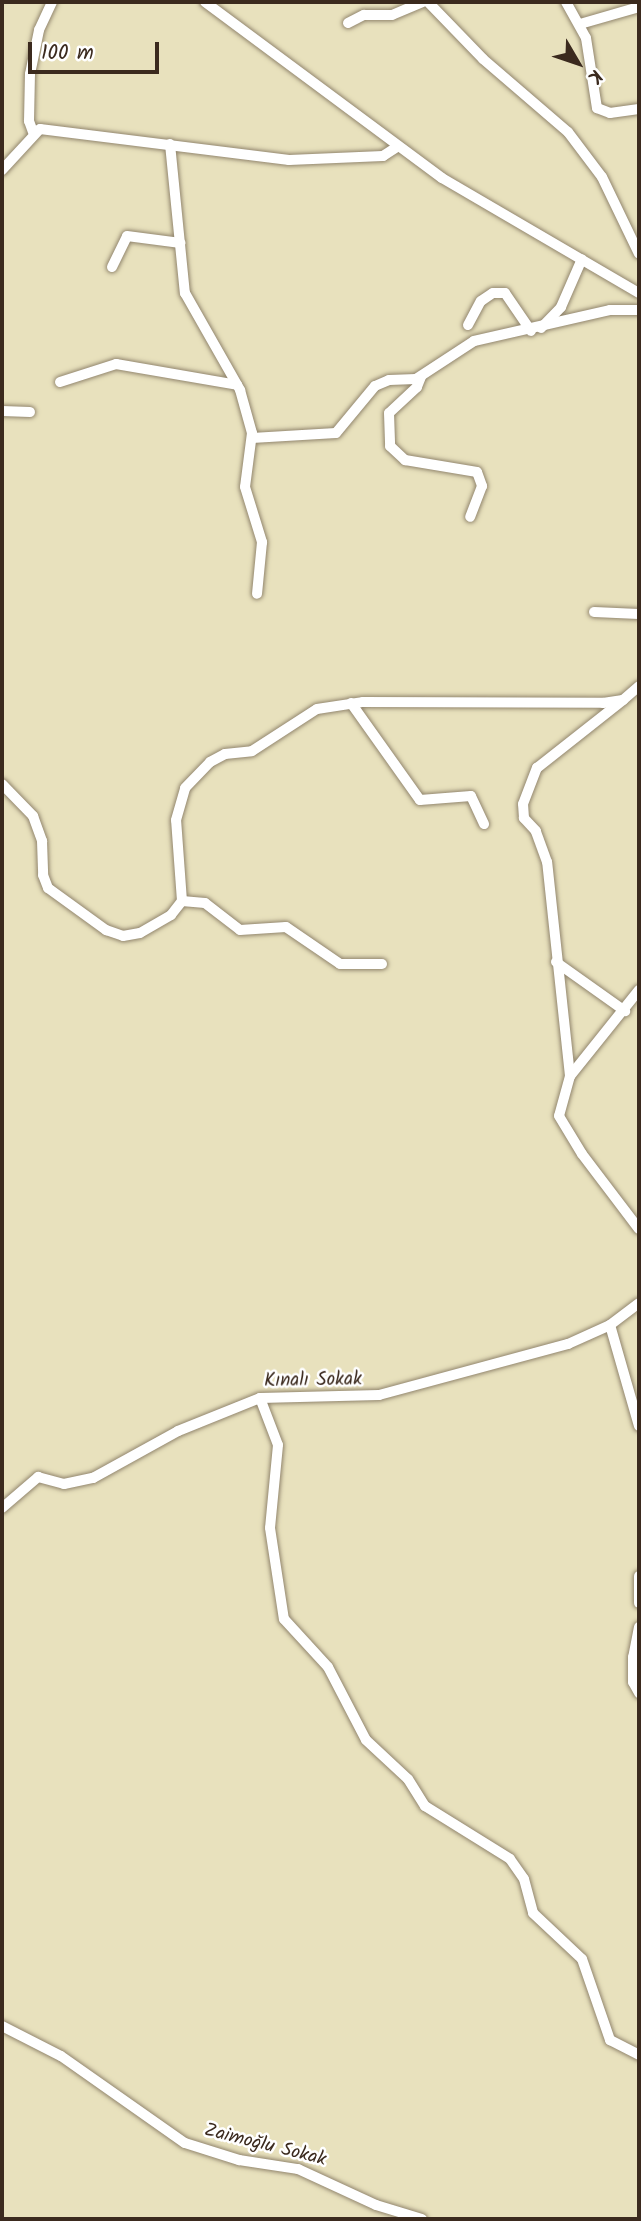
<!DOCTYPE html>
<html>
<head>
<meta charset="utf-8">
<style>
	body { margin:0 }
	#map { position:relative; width:641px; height:2221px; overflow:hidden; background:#e8e1bd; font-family:Kalam,sans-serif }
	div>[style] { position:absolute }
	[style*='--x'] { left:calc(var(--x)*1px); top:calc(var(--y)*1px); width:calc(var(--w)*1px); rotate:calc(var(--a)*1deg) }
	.roads { filter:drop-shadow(0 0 2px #92866e) drop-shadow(0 0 2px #92866e) }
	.minor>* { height:10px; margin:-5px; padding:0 5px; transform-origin:5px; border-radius:5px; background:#fff }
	span { translate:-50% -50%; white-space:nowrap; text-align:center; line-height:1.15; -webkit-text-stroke:5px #fff; paint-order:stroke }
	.street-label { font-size:19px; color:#3b2a1e }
	.frame { position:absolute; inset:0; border:4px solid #3b2a1e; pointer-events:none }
	.north { position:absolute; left:543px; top:28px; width:70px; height:70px; -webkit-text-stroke:5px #fff; paint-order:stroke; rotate:129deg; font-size:19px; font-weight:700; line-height:28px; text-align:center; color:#3b2a1e }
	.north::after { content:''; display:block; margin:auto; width:24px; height:32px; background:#3b2a1e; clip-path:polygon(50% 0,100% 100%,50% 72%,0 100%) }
	.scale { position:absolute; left:28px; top:42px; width:131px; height:32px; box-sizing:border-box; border:4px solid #3b2a1e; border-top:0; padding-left:9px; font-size:21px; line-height:24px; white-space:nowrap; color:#3b2a1e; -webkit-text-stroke:5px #fff; paint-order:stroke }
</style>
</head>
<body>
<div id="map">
	<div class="roads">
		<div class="minor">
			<div style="--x:205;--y:2;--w:295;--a:36.6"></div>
			<div style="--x:442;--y:178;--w:228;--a:30.3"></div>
			<div style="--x:428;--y:2;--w:79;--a:46"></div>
			<div style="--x:483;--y:59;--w:112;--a:40.7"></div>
			<div style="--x:568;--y:132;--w:56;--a:52.9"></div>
			<div style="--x:602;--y:177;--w:85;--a:64.3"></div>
			<div style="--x:566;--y:2;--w:41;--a:60.9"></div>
			<div style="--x:586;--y:38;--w:71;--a:81.1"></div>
			<div style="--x:597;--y:108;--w:14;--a:21"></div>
			<div style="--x:610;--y:113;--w:29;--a:-8"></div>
			<div style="--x:348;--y:23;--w:18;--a:-27"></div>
			<div style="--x:364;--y:15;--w:28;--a:0"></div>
			<div style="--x:392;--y:15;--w:33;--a:-23"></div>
			<div style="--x:580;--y:24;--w:61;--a:-16.1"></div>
			<div style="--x:33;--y:132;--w:12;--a:-110"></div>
			<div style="--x:29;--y:121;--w:47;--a:-88.8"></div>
			<div style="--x:30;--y:74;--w:45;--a:-78.4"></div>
			<div style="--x:39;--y:30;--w:31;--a:-65"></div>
			<div style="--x:170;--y:144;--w:150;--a:84.3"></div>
			<div style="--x:185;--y:293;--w:112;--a:60.4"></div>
			<div style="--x:240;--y:390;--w:45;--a:74.4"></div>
			<div style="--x:252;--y:433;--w:54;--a:97.4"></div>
			<div style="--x:245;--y:487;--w:58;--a:72.8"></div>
			<div style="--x:262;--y:542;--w:52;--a:95.5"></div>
			<div style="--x:2;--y:170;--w:56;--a:-47.2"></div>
			<div style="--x:40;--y:129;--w:251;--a:7.1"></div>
			<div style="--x:289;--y:160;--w:94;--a:-2.4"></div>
			<div style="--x:383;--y:156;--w:17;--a:-33"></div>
			<div style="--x:112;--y:267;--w:34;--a:-64"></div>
			<div style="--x:127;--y:236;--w:54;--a:7.4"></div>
			<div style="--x:468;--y:325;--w:27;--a:-62"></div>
			<div style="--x:481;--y:301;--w:14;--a:-34"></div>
			<div style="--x:493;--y:293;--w:12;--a:0"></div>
			<div style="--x:505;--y:293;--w:46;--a:55.6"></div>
			<div style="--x:541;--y:328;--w:29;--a:-46"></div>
			<div style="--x:561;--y:307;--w:52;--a:-66.4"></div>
			<div style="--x:421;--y:377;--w:11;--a:112"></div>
			<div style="--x:417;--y:387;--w:38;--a:137"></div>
			<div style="--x:389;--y:413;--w:33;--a:88"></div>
			<div style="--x:390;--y:446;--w:21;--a:43"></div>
			<div style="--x:405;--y:460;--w:73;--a:9.5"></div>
			<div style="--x:477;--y:472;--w:15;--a:70"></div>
			<div style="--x:482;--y:486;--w:33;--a:111"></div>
			<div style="--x:60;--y:382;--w:59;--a:-17.8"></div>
			<div style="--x:116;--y:364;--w:123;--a:9.8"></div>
			<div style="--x:2;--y:411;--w:28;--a:2"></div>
			<div style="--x:252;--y:438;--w:84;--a:-3.4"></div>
			<div style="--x:336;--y:433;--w:61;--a:-50.3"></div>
			<div style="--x:375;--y:386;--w:15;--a:-23"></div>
			<div style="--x:389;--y:380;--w:27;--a:-2"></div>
			<div style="--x:416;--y:379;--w:69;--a:-33.2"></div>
			<div style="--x:474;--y:341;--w:139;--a:-12.8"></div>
			<div style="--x:610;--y:310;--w:29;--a:0"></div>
			<div style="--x:594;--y:612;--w:45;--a:2.5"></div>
			<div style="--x:351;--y:703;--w:119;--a:54.6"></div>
			<div style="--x:420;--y:800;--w:51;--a:-4.5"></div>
			<div style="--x:471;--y:796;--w:31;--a:65"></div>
			<div style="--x:2;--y:784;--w:45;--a:45.9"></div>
			<div style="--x:33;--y:816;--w:27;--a:70"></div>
			<div style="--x:42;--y:841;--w:34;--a:88"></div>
			<div style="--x:43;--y:875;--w:14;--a:69"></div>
			<div style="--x:48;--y:888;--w:72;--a:35.9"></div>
			<div style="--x:106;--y:930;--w:18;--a:19"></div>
			<div style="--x:123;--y:936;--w:17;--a:-10"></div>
			<div style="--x:140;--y:933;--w:36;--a:-30"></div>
			<div style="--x:171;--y:915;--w:18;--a:-52"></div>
			<div style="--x:182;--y:901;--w:81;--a:-94.2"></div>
			<div style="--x:176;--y:820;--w:33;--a:-74"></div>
			<div style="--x:185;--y:788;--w:36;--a:-46"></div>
			<div style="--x:210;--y:762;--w:17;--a:-28"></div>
			<div style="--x:225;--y:754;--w:27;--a:-6"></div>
			<div style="--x:252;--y:751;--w:77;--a:-32.9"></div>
			<div style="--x:317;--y:709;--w:47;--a:-8.7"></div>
			<div style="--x:363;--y:702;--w:240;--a:0.2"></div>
			<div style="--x:603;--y:703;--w:20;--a:-9"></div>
			<div style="--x:623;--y:700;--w:21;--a:-41"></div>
			<div style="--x:182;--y:901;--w:23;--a:5"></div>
			<div style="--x:205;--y:903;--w:44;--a:37.6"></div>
			<div style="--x:240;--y:930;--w:46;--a:-3.7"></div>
			<div style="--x:286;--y:927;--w:65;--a:34.4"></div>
			<div style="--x:340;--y:964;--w:42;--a:0"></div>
			<div style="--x:556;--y:962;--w:85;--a:35.4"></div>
			<div style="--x:639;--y:990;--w:110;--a:128.7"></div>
			<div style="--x:570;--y:1076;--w:41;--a:105.4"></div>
			<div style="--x:559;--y:1116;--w:44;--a:58.8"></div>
			<div style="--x:582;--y:1154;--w:94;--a:52.8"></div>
			<div style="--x:570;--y:1076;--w:215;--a:-96.1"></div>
			<div style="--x:547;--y:862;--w:33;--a:-110"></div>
			<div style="--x:536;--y:831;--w:18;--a:-133"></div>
			<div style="--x:524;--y:818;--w:14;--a:-94"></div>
			<div style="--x:523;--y:804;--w:39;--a:-69"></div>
			<div style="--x:537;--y:768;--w:110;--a:-38.3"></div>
			<div style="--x:610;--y:1325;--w:105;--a:74"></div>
			<div style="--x:260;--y:1398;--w:50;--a:69"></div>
			<div style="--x:278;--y:1445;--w:83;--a:95.5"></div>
			<div style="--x:270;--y:1528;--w:92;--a:81.3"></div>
			<div style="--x:284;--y:1619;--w:65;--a:47.5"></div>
			<div style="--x:328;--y:1667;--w:82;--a:62.5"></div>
			<div style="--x:366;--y:1740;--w:57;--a:42.9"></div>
			<div style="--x:408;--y:1779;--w:32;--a:58"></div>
			<div style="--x:425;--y:1806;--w:100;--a:31.9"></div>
			<div style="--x:510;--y:1859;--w:24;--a:55"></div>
			<div style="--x:524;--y:1879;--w:35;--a:75"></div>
			<div style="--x:533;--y:1913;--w:67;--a:43.2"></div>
			<div style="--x:582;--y:1959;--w:86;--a:70.9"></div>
			<div style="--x:610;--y:2040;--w:33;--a:27"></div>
			<div style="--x:2;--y:1508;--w:48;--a:-40.7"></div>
			<div style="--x:38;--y:1477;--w:27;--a:15"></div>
			<div style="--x:64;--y:1484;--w:30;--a:-12"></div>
			<div style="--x:93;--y:1478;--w:97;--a:-28.9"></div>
			<div style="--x:178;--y:1431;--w:88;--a:-21.9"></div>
			<div style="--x:260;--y:1398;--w:119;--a:-1.4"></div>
			<div style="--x:379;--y:1395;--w:196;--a:-15.1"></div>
			<div style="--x:568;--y:1344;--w:46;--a:-24.3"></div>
			<div style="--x:610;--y:1325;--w:36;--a:-37"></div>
			<div style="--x:639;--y:1576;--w:27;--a:90"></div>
			<div style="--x:639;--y:1627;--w:31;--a:101"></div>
			<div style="--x:633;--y:1657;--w:25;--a:90"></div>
			<div style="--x:633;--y:1682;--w:13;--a:61"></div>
			<div style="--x:2;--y:2026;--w:66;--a:27"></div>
			<div style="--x:61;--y:2056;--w:151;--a:35.1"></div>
			<div style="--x:185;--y:2143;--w:57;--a:17.5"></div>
			<div style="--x:239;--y:2160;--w:60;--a:8.7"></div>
			<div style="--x:298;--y:2169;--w:86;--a:24.8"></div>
			<div style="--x:376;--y:2205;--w:48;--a:16.9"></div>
		</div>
	</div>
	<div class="street-label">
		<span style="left:313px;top:1381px;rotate:-1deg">Kınalı Sokak</span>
		<span style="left:265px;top:2146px;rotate:14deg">Zaimoğlu Sokak</span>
	</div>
	<div class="frame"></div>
	<div class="north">K</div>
	<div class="scale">100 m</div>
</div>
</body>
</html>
